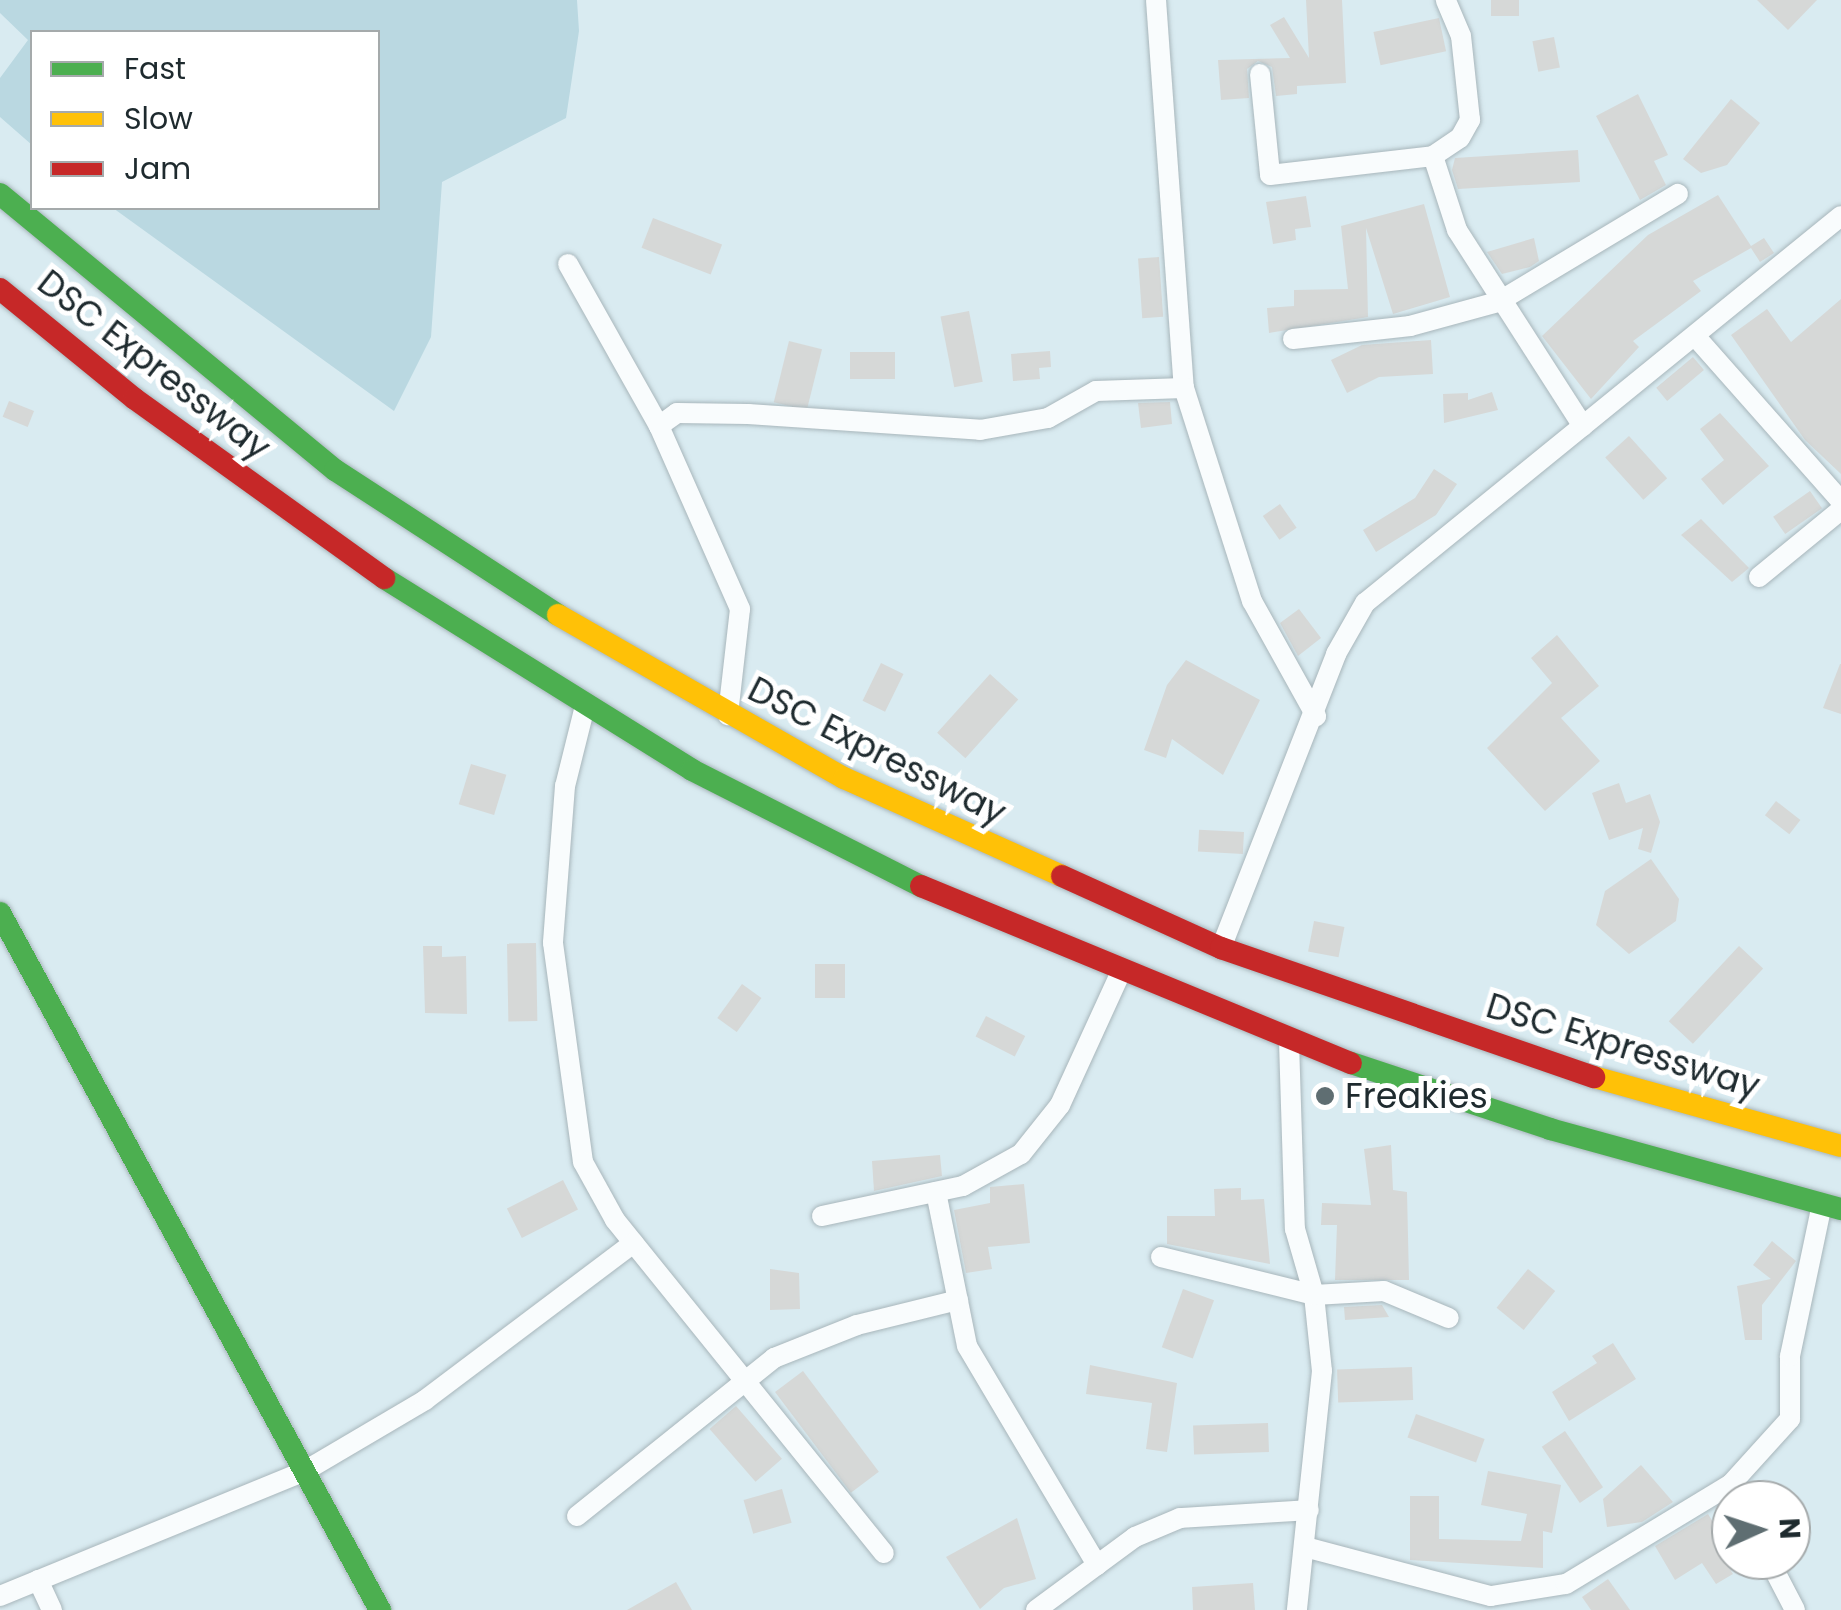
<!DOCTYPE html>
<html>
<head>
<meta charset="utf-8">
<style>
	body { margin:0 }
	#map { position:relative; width:1841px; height:1610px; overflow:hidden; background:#d9ebf1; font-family:Poppins,sans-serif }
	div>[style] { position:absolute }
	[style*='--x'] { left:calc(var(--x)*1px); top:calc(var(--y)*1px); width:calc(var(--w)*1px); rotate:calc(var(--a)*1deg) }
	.green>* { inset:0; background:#bad8e1 }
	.building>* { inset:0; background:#d6d8d7; transform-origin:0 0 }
	.roads { filter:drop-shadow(0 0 2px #a8b6bb) drop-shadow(0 0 2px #a8b6bb) }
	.street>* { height:20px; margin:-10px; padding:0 10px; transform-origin:10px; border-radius:10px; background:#f9fcfd }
	.fast>* { height:22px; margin:-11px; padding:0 11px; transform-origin:11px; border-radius:11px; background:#4caf50 }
	.slow>* { height:22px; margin:-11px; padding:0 11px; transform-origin:11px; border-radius:11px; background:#ffc107 }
	.jam>* { height:22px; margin:-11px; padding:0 11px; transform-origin:11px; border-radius:11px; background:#c62828 }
	.dots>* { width:28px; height:28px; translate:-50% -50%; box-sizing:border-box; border:5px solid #fff; border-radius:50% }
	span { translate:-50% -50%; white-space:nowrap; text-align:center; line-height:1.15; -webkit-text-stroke:10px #fff; paint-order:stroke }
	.street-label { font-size:35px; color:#1e2a2e }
	.poi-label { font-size:35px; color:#1e2a2e }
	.left { translate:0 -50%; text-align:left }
	.legend { position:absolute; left:30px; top:30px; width:350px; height:180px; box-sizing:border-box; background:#fff; border:2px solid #a5aaab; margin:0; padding:12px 18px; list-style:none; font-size:30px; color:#1e2a2e }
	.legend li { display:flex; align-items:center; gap:20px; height:50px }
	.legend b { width:50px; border:2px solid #a5aaab }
	.north { position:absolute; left:1711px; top:1480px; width:100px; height:100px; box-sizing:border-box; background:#fff; border:2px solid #a5aaab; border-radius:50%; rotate:87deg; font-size:28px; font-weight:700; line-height:40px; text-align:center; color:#1e2a2e }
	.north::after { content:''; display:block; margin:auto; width:35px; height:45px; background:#5f6e72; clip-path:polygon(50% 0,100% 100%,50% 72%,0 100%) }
</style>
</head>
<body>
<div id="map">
	<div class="green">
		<div style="clip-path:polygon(0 0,577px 0,579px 31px,566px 118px,442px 182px,431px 337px,394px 411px,113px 208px,378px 208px,378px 32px,32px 32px,32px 145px,0 117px,0 78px,28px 40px,0 13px)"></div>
	</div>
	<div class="building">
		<div style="clip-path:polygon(1306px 0,1342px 0,1346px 83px,1297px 86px,1297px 94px,1276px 96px,1272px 67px,1258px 61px,1247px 69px,1249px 98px,1221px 100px,1218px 60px,1290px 58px,1270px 25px,1284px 17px,1309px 58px)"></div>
		<div style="left:1491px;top:0;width:28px;height:16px"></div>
		<div style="clip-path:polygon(1757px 0,1817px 0,1788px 30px)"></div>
		<div style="left:1439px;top:18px;width:34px;height:67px;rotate:78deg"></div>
		<div style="left:1554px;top:37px;width:31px;height:22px;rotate:79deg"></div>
		<div style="clip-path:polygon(1638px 94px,1668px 155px,1654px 161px,1666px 185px,1640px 200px,1596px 116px)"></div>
		<div style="clip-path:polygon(1731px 99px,1760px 123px,1727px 165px,1701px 173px,1683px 159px)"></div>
		<div style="clip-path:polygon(1578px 150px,1580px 182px,1458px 189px,1452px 170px,1455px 158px)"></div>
		<div style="clip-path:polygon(1718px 195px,1751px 246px,1764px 238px,1774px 253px,1760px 262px,1751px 248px,1693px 281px,1701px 291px,1633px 341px,1639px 347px,1591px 399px,1542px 336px,1648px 235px)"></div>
		<div style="clip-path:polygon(1306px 196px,1311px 227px,1295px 229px,1296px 240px,1273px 244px,1266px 202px)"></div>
		<div style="clip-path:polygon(1424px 204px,1450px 297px,1393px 314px,1366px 228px,1368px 317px,1269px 333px,1267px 308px,1294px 306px,1294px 290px,1348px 289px,1341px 226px)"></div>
		<div style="left:653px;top:218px;width:74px;height:32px;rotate:21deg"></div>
		<div style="clip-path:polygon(1534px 238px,1539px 261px,1530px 267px,1502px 274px,1487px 252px)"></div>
		<div style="left:1159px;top:257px;width:60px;height:21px;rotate:86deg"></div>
		<div style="clip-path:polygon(1841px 299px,1841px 474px,1805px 440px,1731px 335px,1767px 309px,1791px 342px)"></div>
		<div style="left:969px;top:311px;width:72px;height:29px;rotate:79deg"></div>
		<div style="clip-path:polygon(1431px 340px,1433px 374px,1379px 377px,1347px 393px,1331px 360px,1362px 345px)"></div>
		<div style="left:789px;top:341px;width:34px;height:63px;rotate:14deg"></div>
		<div style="clip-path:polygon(1050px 351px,1051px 367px,1039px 368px,1040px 379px,1013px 381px,1011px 354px)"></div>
		<div style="left:895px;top:352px;width:27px;height:45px;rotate:90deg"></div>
		<div style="left:1693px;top:357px;width:17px;height:48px;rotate:50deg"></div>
		<div style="clip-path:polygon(1492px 392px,1498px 410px,1444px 423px,1443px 394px,1468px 393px,1468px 400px)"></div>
		<div style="left:9px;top:401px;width:27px;height:17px;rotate:22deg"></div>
		<div style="clip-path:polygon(1170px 402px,1172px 424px,1141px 428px,1138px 403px)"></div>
		<div style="clip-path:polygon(1720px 413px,1769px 466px,1723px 505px,1701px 479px,1724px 460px,1700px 429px)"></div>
		<div style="left:1629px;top:436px;width:57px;height:32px;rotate:48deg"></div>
		<div style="clip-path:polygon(1434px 469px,1457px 484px,1436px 515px,1376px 552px,1363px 530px,1415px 498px)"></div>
		<div style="left:1810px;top:491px;width:21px;height:45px;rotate:55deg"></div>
		<div style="left:1280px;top:504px;width:29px;height:21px;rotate:55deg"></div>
		<div style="clip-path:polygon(1701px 519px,1749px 568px,1732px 582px,1681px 535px)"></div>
		<div style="clip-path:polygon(1299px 609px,1321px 638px,1298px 656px,1280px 623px)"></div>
		<div style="clip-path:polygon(1557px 635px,1599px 686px,1561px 718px,1600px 761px,1545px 811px,1487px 748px,1552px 683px,1531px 658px)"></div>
		<div style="clip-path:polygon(1186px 660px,1260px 700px,1223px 775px,1172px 739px,1166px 758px,1144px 750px,1167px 685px)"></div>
		<div style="left:881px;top:663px;width:25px;height:42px;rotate:26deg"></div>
		<div style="clip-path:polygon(1840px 664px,1841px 664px,1841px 714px,1823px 708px)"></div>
		<div style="left:990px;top:674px;width:38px;height:79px;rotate:42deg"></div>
		<div style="left:471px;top:764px;width:37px;height:42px;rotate:17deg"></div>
		<div style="clip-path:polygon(1619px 783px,1626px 803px,1650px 794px,1660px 822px,1651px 853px,1638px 849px,1643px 828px,1609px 840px,1592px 793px)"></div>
		<div style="left:1776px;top:801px;width:31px;height:18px;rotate:38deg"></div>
		<div style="left:1244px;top:832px;width:22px;height:45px;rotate:93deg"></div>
		<div style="clip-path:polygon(1651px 859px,1679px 899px,1676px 921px,1629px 954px,1596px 925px,1605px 891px)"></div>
		<div style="left:1314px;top:921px;width:31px;height:31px;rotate:11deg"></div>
		<div style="left:536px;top:943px;width:78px;height:29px;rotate:89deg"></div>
		<div style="clip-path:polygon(423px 946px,442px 946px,442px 957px,466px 956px,467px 1014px,425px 1013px)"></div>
		<div style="left:1739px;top:946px;width:33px;height:103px;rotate:43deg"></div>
		<div style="left:815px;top:964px;width:30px;height:34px"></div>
		<div style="left:742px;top:984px;width:24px;height:42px;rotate:36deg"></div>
		<div style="left:986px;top:1016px;width:44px;height:23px;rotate:27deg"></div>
		<div style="clip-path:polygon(1391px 1145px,1393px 1190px,1407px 1192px,1409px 1280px,1335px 1280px,1337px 1225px,1321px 1225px,1322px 1203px,1371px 1205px,1364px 1149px)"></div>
		<div style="clip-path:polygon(940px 1155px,942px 1176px,874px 1191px,872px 1161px)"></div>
		<div style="left:563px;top:1180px;width:33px;height:63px;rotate:63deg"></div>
		<div style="clip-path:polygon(1024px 1184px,1030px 1243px,988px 1247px,992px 1269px,966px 1273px,954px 1210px,990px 1203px,990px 1187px)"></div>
		<div style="clip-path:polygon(1241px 1188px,1241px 1200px,1264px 1199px,1270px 1264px,1167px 1244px,1167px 1216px,1215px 1216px,1214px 1189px)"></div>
		<div style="clip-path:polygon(1772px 1241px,1796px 1261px,1762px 1305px,1762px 1340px,1745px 1340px,1737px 1286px,1771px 1279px,1753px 1265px)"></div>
		<div style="clip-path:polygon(770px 1269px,799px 1273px,800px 1309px,770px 1310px)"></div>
		<div style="left:1528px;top:1269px;width:35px;height:50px;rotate:39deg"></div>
		<div style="left:1183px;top:1289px;width:33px;height:62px;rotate:20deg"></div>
		<div style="clip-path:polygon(1344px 1307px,1382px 1305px,1389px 1317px,1345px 1320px)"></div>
		<div style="clip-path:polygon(1613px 1343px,1636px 1379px,1569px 1421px,1552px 1392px,1597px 1363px,1592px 1356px)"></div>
		<div style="clip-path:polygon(1090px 1365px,1177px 1383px,1167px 1452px,1146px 1449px,1152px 1403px,1086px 1394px)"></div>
		<div style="left:1412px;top:1367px;width:33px;height:75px;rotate:88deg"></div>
		<div style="left:803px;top:1371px;width:126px;height:35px;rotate:53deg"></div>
		<div style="left:736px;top:1406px;width:70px;height:35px;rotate:49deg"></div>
		<div style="left:1416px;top:1414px;width:73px;height:25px;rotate:20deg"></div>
		<div style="left:1268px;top:1423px;width:29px;height:75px;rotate:88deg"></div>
		<div style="left:1565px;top:1431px;width:68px;height:28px;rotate:56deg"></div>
		<div style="clip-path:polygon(1641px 1465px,1673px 1502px,1642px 1522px,1607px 1527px,1603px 1499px)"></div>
		<div style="clip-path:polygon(1488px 1471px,1561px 1485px,1552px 1533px,1543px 1531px,1543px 1568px,1410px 1560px,1410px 1496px,1439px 1496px,1439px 1539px,1521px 1541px,1527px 1514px,1481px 1505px)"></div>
		<div style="left:782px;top:1489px;width:35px;height:40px;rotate:74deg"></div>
		<div style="clip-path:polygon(1708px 1514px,1731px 1551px,1722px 1556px,1733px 1574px,1716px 1584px,1702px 1563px,1675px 1580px,1655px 1546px)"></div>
		<div style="clip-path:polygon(1017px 1518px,1036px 1579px,1004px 1588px,980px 1609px,946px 1557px)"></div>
		<div style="clip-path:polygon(1608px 1579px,1630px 1610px,1591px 1610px,1582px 1597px)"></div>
		<div style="clip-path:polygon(676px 1582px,692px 1610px,627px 1610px)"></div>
		<div style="clip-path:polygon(1253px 1583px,1255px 1610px,1193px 1610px,1192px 1587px)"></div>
	</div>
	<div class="roads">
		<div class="street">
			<div style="--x:1156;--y:0;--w:389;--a:85.9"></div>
			<div style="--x:1184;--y:388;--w:224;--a:72.3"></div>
			<div style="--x:1252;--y:601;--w:132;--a:60.9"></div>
			<div style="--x:1260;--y:74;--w:101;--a:84.3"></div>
			<div style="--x:1270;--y:175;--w:164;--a:-6.6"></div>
			<div style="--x:1433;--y:156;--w:32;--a:-34"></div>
			<div style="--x:1460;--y:138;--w:21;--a:-61"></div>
			<div style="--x:1470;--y:120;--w:84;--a:-96.1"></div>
			<div style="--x:1461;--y:36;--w:39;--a:-113"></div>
			<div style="--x:1433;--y:156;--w:78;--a:72"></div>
			<div style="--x:1457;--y:230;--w:233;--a:57.3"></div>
			<div style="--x:568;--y:264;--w:186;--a:60.7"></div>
			<div style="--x:659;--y:426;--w:200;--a:66.1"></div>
			<div style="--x:740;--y:609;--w:107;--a:96.5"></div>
			<div style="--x:1695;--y:336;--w:220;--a:48.5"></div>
			<div style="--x:1293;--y:339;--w:118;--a:-6.3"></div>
			<div style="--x:1410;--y:326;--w:91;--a:-15.3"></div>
			<div style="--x:1498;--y:302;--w:210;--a:-31"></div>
			<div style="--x:659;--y:426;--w:22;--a:-36"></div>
			<div style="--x:677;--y:413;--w:71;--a:0.8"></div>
			<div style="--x:748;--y:414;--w:233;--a:3.9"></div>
			<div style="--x:980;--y:430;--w:69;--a:-10"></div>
			<div style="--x:1048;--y:418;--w:55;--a:-29.4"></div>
			<div style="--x:1096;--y:391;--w:88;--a:-2"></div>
			<div style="--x:1759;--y:577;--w:106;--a:-39.3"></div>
			<div style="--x:585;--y:706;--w:82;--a:104"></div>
			<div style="--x:565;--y:786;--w:157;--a:94.4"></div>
			<div style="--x:553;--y:943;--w:221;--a:82.2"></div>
			<div style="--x:583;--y:1162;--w:66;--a:61.1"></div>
			<div style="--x:615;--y:1220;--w:428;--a:51.1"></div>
			<div style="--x:1221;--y:948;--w:316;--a:-68.6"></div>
			<div style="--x:1336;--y:654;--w:59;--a:-60.4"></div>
			<div style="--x:1365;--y:603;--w:613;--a:-39.11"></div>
			<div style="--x:1289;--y:1042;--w:187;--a:88.2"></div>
			<div style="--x:1295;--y:1229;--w:69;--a:73.9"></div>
			<div style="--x:1314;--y:1295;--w:76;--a:84"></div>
			<div style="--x:1322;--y:1371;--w:240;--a:96"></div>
			<div style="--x:936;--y:1192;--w:157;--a:78.6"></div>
			<div style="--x:967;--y:1346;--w:255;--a:59.3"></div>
			<div style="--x:822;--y:1216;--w:144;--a:-12"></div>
			<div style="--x:963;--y:1186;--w:66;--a:-28.9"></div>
			<div style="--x:1021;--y:1154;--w:63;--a:-51.5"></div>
			<div style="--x:1060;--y:1105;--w:144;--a:-65.4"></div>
			<div style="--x:1161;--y:1257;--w:158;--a:13.9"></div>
			<div style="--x:1314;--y:1295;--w:70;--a:-3.3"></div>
			<div style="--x:1384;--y:1291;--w:70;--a:22.6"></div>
			<div style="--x:1735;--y:1500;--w:16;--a:-104"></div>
			<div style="--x:1731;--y:1484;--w:88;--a:-47.8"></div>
			<div style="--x:1790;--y:1419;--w:63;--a:-90"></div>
			<div style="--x:1790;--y:1356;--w:155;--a:-78.1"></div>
			<div style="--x:577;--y:1516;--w:253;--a:-38.7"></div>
			<div style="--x:774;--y:1358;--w:89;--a:-21.7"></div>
			<div style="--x:857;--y:1325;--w:104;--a:-13.9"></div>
			<div style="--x:1305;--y:1547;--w:192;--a:14.8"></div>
			<div style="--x:1491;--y:1596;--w:76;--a:-9.1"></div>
			<div style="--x:1566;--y:1584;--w:193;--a:-31.2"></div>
			<div style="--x:1769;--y:1560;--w:56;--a:62.5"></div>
			<div style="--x:38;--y:1580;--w:33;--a:65"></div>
			<div style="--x:0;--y:1596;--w:327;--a:-22.3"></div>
			<div style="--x:303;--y:1472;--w:142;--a:-30.5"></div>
			<div style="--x:425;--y:1400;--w:261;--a:-37"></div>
			<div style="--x:1036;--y:1610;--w:123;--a:-36.4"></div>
			<div style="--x:1135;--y:1537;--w:49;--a:-22.9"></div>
			<div style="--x:1180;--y:1518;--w:129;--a:-3.5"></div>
		</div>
		<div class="fast">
			<div style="--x:0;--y:194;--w:434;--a:39.5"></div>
			<div style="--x:335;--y:470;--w:266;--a:33"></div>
			<div style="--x:384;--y:578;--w:363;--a:31.9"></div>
			<div style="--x:692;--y:770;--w:257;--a:26.9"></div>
			<div style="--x:0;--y:913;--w:794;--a:61.4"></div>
			<div style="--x:1351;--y:1063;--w:210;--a:18.3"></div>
			<div style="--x:1550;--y:1129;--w:302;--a:15.4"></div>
		</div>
		<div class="slow">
			<div style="--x:558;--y:615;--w:329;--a:29.7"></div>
			<div style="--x:844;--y:778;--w:239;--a:24.2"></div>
			<div style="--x:1594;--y:1077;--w:256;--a:15.6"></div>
		</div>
		<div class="jam">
			<div style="--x:0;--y:289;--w:174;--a:39.2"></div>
			<div style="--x:135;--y:399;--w:307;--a:35.7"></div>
			<div style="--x:1062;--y:876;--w:175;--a:24.4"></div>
			<div style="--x:1221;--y:948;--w:395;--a:19.1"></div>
			<div style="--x:921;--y:886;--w:465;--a:22.4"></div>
		</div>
	</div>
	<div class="dots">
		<div style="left:1325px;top:1096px;background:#5f6e72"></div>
	</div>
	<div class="street-label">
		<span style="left:154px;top:365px;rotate:38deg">DSC Expressway</span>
		<span style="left:877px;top:751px;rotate:27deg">DSC Expressway</span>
		<span style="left:1623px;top:1046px;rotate:17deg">DSC Expressway</span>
	</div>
	<div class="poi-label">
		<span class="left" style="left:1345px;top:1096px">Freakies</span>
	</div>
	<ul class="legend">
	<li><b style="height:12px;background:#4caf50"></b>Fast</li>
	<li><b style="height:12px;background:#ffc107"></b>Slow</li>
	<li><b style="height:12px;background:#c62828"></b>Jam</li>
	</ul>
	<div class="north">N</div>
</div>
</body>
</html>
